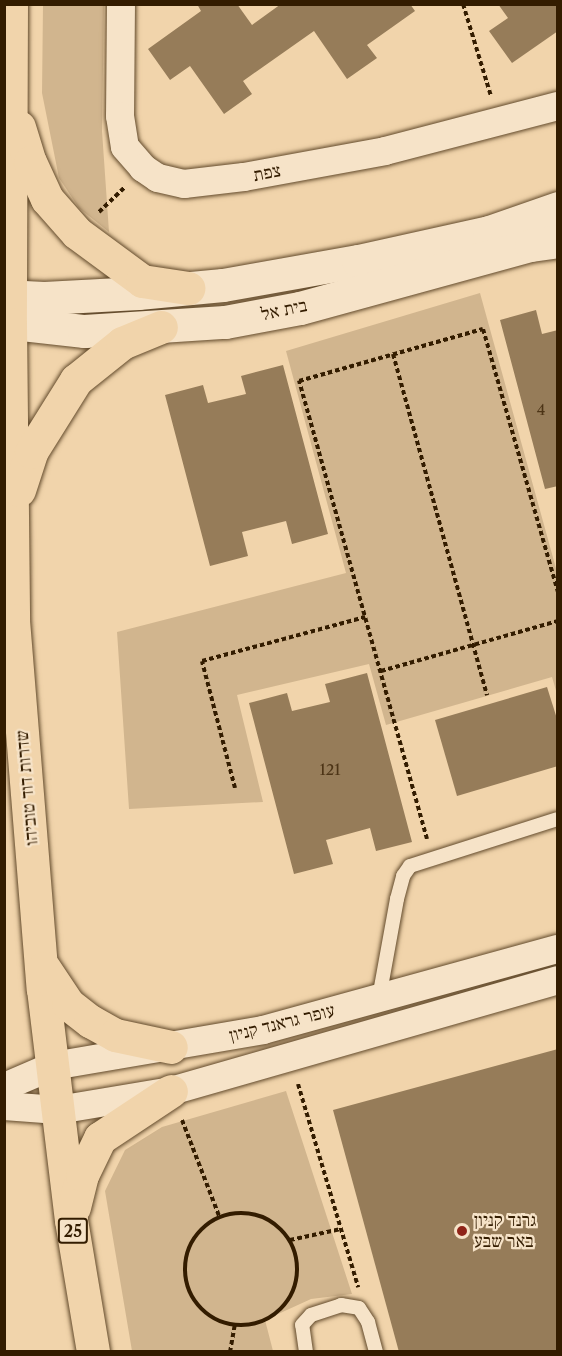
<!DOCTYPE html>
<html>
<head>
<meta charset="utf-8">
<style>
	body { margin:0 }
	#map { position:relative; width:562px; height:1356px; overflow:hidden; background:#f1d4ab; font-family:"Libre Caslon Text","Frank Ruhl Libre",serif }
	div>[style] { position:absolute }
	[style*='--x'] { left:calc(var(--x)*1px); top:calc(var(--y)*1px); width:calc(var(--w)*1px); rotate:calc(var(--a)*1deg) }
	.green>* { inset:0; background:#d1b58e }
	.building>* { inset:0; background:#967c59 }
	.path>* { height:4px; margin-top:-2px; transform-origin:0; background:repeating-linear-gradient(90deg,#331c00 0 4.5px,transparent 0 7.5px) }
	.path>.ring { margin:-2px; padding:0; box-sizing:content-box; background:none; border:4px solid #331c00; border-radius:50% }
	.roads { filter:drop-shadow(0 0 2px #624a2b) drop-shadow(0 0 2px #624a2b) }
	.lane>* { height:14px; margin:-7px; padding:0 7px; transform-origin:7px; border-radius:7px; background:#f6e3c8 }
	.street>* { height:28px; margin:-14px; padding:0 14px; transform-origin:14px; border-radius:14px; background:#f6e3c8 }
	.secondary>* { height:33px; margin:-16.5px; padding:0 16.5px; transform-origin:16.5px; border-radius:16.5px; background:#f6e3c8 }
	.highway>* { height:33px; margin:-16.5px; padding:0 16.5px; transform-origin:16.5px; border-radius:16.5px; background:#f1d4ab }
	.dots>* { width:16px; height:16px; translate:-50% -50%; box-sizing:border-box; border:3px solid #f6e3c8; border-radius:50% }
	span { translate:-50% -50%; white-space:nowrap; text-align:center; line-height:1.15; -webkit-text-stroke:4.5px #f6e3c8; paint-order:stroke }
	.number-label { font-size:15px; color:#4c3416 }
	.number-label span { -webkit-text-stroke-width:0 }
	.shield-label span { padding:2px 4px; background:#f6e3c8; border:2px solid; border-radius:4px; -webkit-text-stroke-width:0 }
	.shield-label { font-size:16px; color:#331c00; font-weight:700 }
	.street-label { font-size:18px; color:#331c00 }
	.poi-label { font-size:18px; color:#331c00 }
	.left { translate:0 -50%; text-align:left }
	.frame { position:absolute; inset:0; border:6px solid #331c00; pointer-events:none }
</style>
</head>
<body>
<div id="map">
	<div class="green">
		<div style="clip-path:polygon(43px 5px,104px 5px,102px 131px,109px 232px,79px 208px,59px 178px,42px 93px)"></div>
		<div style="clip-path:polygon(480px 293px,557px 572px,557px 694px,552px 677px,386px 725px,369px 664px,237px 695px,263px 802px,129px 809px,117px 632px,346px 573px,286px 351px)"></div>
		<div style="clip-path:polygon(286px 1091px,352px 1294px,311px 1299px,265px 1320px,273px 1351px,132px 1351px,105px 1191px,125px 1150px,162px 1127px)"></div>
	</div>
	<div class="building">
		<div style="clip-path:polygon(197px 4px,237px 4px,252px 25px,281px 4px,410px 4px,415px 11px,367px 45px,377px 58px,347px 79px,314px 31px,243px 81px,252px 94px,224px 114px,190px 66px,170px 80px,148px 49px,201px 11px)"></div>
		<div style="clip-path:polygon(498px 4px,558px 4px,558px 31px,512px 63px,489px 31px,508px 18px)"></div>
		<div style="clip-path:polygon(536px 310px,542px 334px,558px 330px,558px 486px,545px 489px,500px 320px)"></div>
		<div style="clip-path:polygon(283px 365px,328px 534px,292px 544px,286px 521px,242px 532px,248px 556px,210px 566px,165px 395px,203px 385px,208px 403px,246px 394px,241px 376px)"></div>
		<div style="clip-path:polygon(367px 673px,412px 842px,376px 851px,370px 828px,326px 840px,333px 864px,294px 874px,249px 703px,287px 693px,292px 711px,330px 702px,325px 684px)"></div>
		<div style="clip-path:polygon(547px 687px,558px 722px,558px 766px,457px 796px,435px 720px)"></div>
		<div style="clip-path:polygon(558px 1049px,558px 1352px,399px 1352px,333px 1110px)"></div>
	</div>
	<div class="path">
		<div style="--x:463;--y:4;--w:96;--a:73.1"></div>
		<div style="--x:99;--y:212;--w:35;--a:-44"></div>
		<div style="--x:393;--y:354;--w:354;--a:74.6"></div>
		<div style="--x:381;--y:671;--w:184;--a:-15.8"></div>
		<div style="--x:235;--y:788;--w:131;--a:-104.6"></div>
		<div style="--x:202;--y:661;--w:169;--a:-15.1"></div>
		<div style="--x:427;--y:839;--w:476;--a:-105.6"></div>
		<div style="--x:299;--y:381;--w:191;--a:-15.8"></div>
		<div style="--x:483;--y:329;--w:274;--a:74.1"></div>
		<div style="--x:298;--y:1084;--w:212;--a:73.5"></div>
		<div style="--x:182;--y:1120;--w:103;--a:68.9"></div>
		<div class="ring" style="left:185px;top:1213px;width:108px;height:108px"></div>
		<div style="--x:290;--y:1240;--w:52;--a:-12.2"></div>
		<div style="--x:230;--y:1352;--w:27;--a:-80"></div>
	</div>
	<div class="roads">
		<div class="lane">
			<div style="--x:379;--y:998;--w:101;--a:-79.7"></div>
			<div style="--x:397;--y:899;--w:24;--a:-75"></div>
			<div style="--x:403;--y:876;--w:12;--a:-55"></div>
			<div style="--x:410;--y:866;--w:154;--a:-17.7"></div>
			<div style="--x:306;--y:1352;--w:27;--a:-98"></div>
			<div style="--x:302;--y:1325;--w:13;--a:-48"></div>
			<div style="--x:311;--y:1315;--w:32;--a:-18"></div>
			<div style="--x:341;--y:1305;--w:18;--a:9"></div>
			<div style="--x:359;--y:1308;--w:17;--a:57"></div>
			<div style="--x:368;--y:1322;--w:31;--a:75"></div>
		</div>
		<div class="street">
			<div style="--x:121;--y:4;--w:112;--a:90.5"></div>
			<div style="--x:120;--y:116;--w:31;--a:81"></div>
			<div style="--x:125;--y:147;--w:28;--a:49"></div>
			<div style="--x:143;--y:168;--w:18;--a:34"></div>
			<div style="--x:158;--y:178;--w:27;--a:13"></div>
			<div style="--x:184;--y:184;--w:60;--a:-6.7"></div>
			<div style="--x:244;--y:177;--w:143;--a:-10.4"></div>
			<div style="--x:385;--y:151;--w:179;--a:-14.6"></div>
			<div style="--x:4;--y:1087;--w:53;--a:-23.2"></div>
			<div style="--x:53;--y:1066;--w:213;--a:-9.7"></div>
			<div style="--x:263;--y:1030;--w:306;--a:-15.4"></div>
			<div style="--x:4;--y:1106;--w:54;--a:4.2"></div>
			<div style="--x:58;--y:1110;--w:115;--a:-9.5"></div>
			<div style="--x:171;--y:1091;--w:403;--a:-16"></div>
		</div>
		<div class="secondary">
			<div style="--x:4;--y:296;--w:40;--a:2.9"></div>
			<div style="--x:44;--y:298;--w:94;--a:-3"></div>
			<div style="--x:138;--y:293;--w:85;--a:-5.4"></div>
			<div style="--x:223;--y:285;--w:137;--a:-10.1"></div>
			<div style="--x:358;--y:261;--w:134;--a:-12.5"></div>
			<div style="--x:489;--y:232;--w:73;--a:-19.2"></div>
			<div style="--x:4;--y:322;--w:81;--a:6.4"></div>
			<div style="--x:84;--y:331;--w:141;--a:-3.7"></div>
			<div style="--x:225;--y:322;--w:76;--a:-10.6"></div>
			<div style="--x:300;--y:308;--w:239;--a:-15.3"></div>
			<div style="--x:531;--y:245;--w:27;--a:-8"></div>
		</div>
		<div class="highway">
			<div style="--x:11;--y:4;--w:320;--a:90.2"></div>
			<div style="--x:10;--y:324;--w:296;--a:89.4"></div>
			<div style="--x:13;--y:620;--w:370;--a:85.4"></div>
			<div style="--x:43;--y:989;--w:233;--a:83.1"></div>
			<div style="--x:71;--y:1220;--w:134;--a:80.5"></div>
			<div style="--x:19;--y:127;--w:37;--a:73"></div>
			<div style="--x:30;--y:162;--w:41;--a:65.3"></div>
			<div style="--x:47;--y:199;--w:45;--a:48.6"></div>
			<div style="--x:77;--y:233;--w:81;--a:36.4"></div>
			<div style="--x:142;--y:281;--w:47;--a:8.7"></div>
			<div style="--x:19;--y:490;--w:40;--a:-72"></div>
			<div style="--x:31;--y:452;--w:85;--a:-58"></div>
			<div style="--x:76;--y:380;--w:59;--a:-38.8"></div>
			<div style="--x:122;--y:343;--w:42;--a:-22.3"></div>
			<div style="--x:44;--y:968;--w:43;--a:56.3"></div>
			<div style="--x:68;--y:1004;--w:28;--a:38"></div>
			<div style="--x:90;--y:1021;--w:29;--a:29"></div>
			<div style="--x:115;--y:1035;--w:57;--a:12.1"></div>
			<div style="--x:74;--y:1207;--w:33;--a:-76"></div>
			<div style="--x:82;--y:1175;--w:41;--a:-64.1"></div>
			<div style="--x:100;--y:1138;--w:85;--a:-33.5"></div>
		</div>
	</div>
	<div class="dots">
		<div style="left:462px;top:1231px;background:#8f2418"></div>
	</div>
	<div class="number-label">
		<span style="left:541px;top:410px">4</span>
		<span style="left:330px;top:770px">121</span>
	</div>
	<div class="shield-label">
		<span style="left:73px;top:1231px">25</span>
	</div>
	<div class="street-label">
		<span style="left:267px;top:173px;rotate:-11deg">צפת</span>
		<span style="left:284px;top:310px;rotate:-12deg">בית אל</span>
		<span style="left:27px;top:788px;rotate:-95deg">שדרות דוד טוביהו</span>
		<span style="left:282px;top:1023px;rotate:-14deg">עופר גראנד קניון</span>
	</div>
	<div class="poi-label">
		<span class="left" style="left:474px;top:1231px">גרנד קניון<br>באר שבע</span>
	</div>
	<div class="frame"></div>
</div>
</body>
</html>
